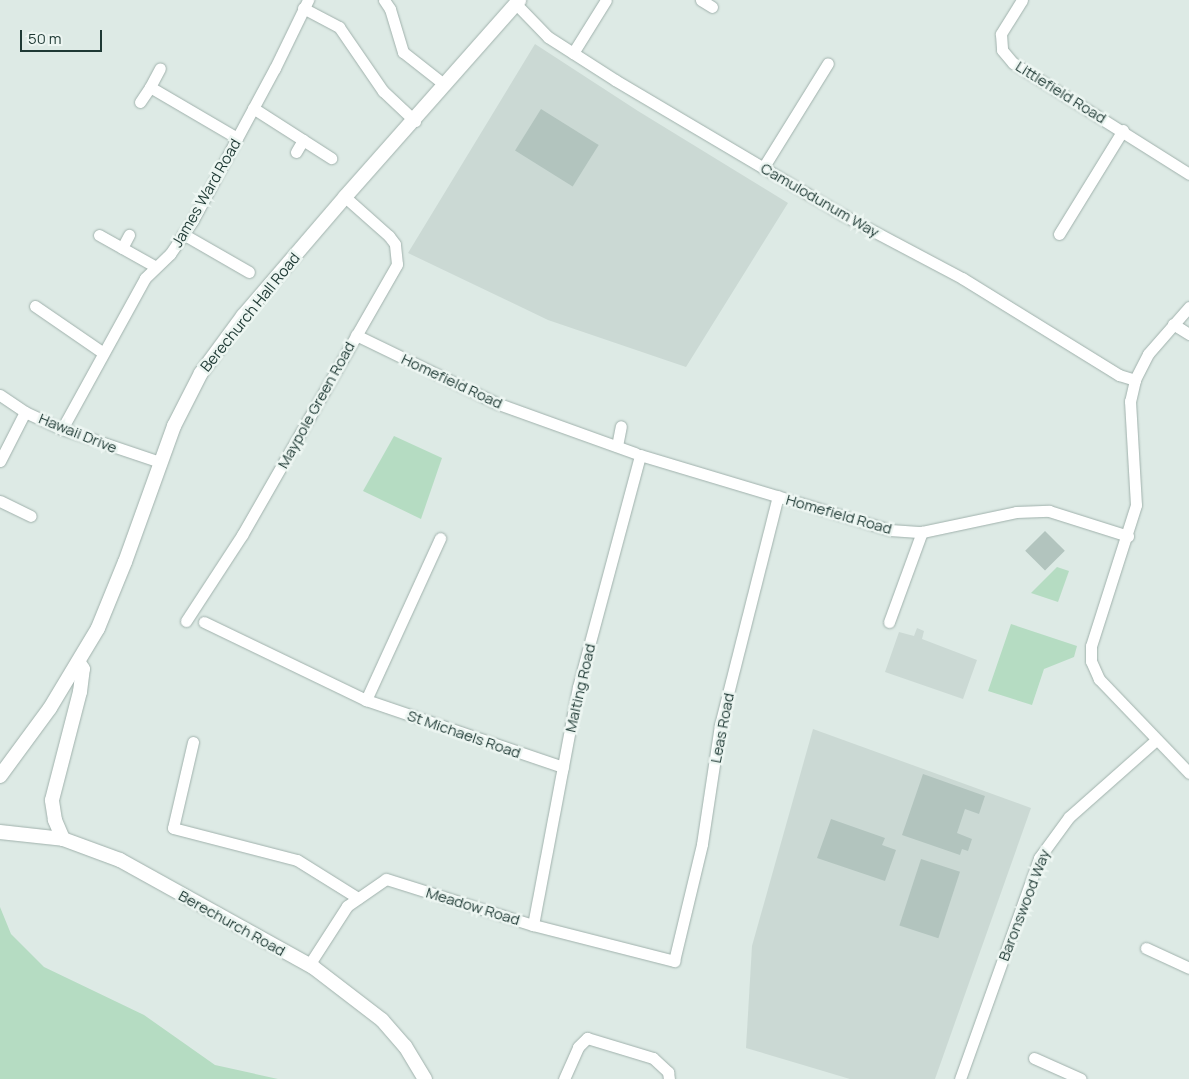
<!DOCTYPE html>
<html>
<head>
<meta charset="utf-8">
<style>
	body { margin:0 }
	#map { position:relative; width:1189px; height:1079px; overflow:hidden; background:#ddeae5; font-family:Manrope,sans-serif }
	div>[style] { position:absolute }
	[style*='--x'] { left:calc(var(--x)*1px); top:calc(var(--y)*1px); width:calc(var(--w)*1px); rotate:calc(var(--a)*1deg) }
	.built>* { inset:0; background:#cbd9d4 }
	.green>* { inset:0; background:#b5dcc2 }
	.building>* { inset:0; background:#b2c4be; transform-origin:0 0 }
	.roads { filter:drop-shadow(0 0 1px #a0b1ac) drop-shadow(0 0 1px #a0b1ac) }
	.minor>* { height:11px; margin:-5.5px; padding:0 5.5px; transform-origin:5.5px; border-radius:5.5px; background:#fff }
	.tertiary>* { height:14px; margin:-7px; padding:0 7px; transform-origin:7px; border-radius:7px; background:#fff }
	span { translate:-50% -50%; white-space:nowrap; text-align:center; line-height:1.15; -webkit-text-stroke:5px #edf6f2; paint-order:stroke }
	.street-label { font-size:15px; color:#1e3934 }
	.scale { position:absolute; left:20px; top:30px; width:82px; height:22px; box-sizing:border-box; border:2px solid #1e3934; border-top:0; padding-left:6px; font-size:15px; line-height:18px; white-space:nowrap; color:#1e3934; -webkit-text-stroke:4px #edf6f2; paint-order:stroke }
</style>
</head>
<body>
<div id="map">
	<div class="built">
		<div style="clip-path:polygon(535px 44px,638px 111px,788px 203px,686px 367px,548px 320px,408px 253px)"></div>
		<div style="clip-path:polygon(917px 628px,924px 631px,922px 639px,977px 660px,963px 699px,885px 672px,899px 632px,914px 636px)"></div>
		<div style="clip-path:polygon(813px 729px,1031px 808px,935px 1079px,850px 1079px,746px 1048px,752px 946px)"></div>
	</div>
	<div class="green">
		<div style="clip-path:polygon(394px 436px,442px 458px,421px 519px,363px 491px)"></div>
		<div style="clip-path:polygon(1057px 567px,1069px 571px,1058px 602px,1031px 593px)"></div>
		<div style="clip-path:polygon(1011px 624px,1077px 646px,1074px 657px,1044px 669px,1032px 705px,988px 691px)"></div>
		<div style="clip-path:polygon(0 907px,11px 934px,44px 967px,144px 1015px,215px 1065px,278px 1079px,0 1079px)"></div>
	</div>
	<div class="building">
		<div style="left:541px;top:109px;width:68px;height:49px;rotate:32deg"></div>
		<div style="left:1045px;top:531px;width:28px;height:28px;rotate:45deg"></div>
		<div style="clip-path:polygon(923px 774px,985px 796px,979px 814px,965px 809px,957px 833px,972px 839px,968px 851px,962px 849px,960px 855px,902px 835px)"></div>
		<div style="clip-path:polygon(831px 819px,885px 838px,882px 845px,896px 850px,885px 881px,817px 858px)"></div>
		<div style="left:921px;top:859px;width:41px;height:70px;rotate:18deg"></div>
	</div>
	<div class="roads">
		<div class="minor">
			<div style="--x:384;--y:0;--w:11;--a:56"></div>
			<div style="--x:390;--y:9;--w:45;--a:73.2"></div>
			<div style="--x:403;--y:52;--w:53;--a:38.2"></div>
			<div style="--x:701;--y:0;--w:13;--a:32"></div>
			<div style="--x:1022;--y:0;--w:40;--a:122"></div>
			<div style="--x:1001;--y:34;--w:16;--a:86"></div>
			<div style="--x:1002;--y:50;--w:17;--a:50"></div>
			<div style="--x:1013;--y:63;--w:208;--a:32.2"></div>
			<div style="--x:516;--y:4;--w:46;--a:45.9"></div>
			<div style="--x:548;--y:37;--w:80;--a:32.7"></div>
			<div style="--x:615;--y:80;--w:265;--a:30.6"></div>
			<div style="--x:843;--y:215;--w:135;--a:27.9"></div>
			<div style="--x:962;--y:278;--w:185;--a:31.7"></div>
			<div style="--x:1119;--y:375;--w:17;--a:17"></div>
			<div style="--x:303;--y:8;--w:41;--a:27.8"></div>
			<div style="--x:339;--y:27;--w:78;--a:55.5"></div>
			<div style="--x:383;--y:91;--w:44;--a:43.2"></div>
			<div style="--x:573;--y:53;--w:62;--a:-58.1"></div>
			<div style="--x:150;--y:87;--w:21;--a:-62"></div>
			<div style="--x:140;--y:102;--w:18;--a:-56"></div>
			<div style="--x:150;--y:87;--w:101;--a:30.4"></div>
			<div style="--x:253;--y:108;--w:93;--a:32.7"></div>
			<div style="--x:296;--y:152;--w:14;--a:-60"></div>
			<div style="--x:763;--y:168;--w:123;--a:-58.2"></div>
			<div style="--x:183;--y:234;--w:76;--a:29.9"></div>
			<div style="--x:1059;--y:234;--w:122;--a:-58.4"></div>
			<div style="--x:99;--y:235;--w:65;--a:29.3"></div>
			<div style="--x:122;--y:248;--w:15;--a:-62"></div>
			<div style="--x:35;--y:306;--w:81;--a:34.5"></div>
			<div style="--x:1189;--y:307;--w:62;--a:131.1"></div>
			<div style="--x:1148;--y:354;--w:29;--a:117"></div>
			<div style="--x:1135;--y:380;--w:22;--a:103"></div>
			<div style="--x:1130;--y:401;--w:104;--a:86.7"></div>
			<div style="--x:1136;--y:505;--w:148;--a:107.7"></div>
			<div style="--x:1091;--y:646;--w:15;--a:90"></div>
			<div style="--x:1091;--y:661;--w:20;--a:66"></div>
			<div style="--x:1099;--y:679;--w:130;--a:46.2"></div>
			<div style="--x:1173;--y:324;--w:19;--a:32"></div>
			<div style="--x:356;--y:335;--w:156;--a:25.9"></div>
			<div style="--x:496;--y:403;--w:148;--a:19.8"></div>
			<div style="--x:0;--y:395;--w:30;--a:34"></div>
			<div style="--x:25;--y:412;--w:41;--a:24.7"></div>
			<div style="--x:62;--y:429;--w:103;--a:18.6"></div>
			<div style="--x:62;--y:429;--w:172;--a:-61.2"></div>
			<div style="--x:145;--y:278;--w:35;--a:-44"></div>
			<div style="--x:170;--y:254;--w:41;--a:-55.9"></div>
			<div style="--x:193;--y:220;--w:173;--a:-61.7"></div>
			<div style="--x:275;--y:68;--w:76;--a:-64.1"></div>
			<div style="--x:617;--y:446;--w:20;--a:-79"></div>
			<div style="--x:0;--y:461;--w:55;--a:-63"></div>
			<div style="--x:0;--y:501;--w:34;--a:26"></div>
			<div style="--x:186;--y:621;--w:103;--a:-56.9"></div>
			<div style="--x:242;--y:535;--w:312;--a:-60.2"></div>
			<div style="--x:397;--y:264;--w:20;--a:-96"></div>
			<div style="--x:395;--y:244;--w:10;--a:-127"></div>
			<div style="--x:389;--y:236;--w:59;--a:-138.4"></div>
			<div style="--x:204;--y:622;--w:180;--a:25.7"></div>
			<div style="--x:366;--y:700;--w:208;--a:18.8"></div>
			<div style="--x:889;--y:622;--w:96;--a:-69.9"></div>
			<div style="--x:366;--y:700;--w:178;--a:-65.4"></div>
			<div style="--x:193;--y:742;--w:88;--a:103.1"></div>
			<div style="--x:173;--y:828;--w:128;--a:14.5"></div>
			<div style="--x:297;--y:860;--w:72;--a:31.9"></div>
			<div style="--x:533;--y:925;--w:242;--a:-79.3"></div>
			<div style="--x:578;--y:687;--w:240;--a:-75"></div>
			<div style="--x:640;--y:455;--w:261;--a:16.7"></div>
			<div style="--x:890;--y:530;--w:32;--a:4"></div>
			<div style="--x:922;--y:532;--w:96;--a:-12"></div>
			<div style="--x:1016;--y:512;--w:33;--a:-2"></div>
			<div style="--x:1049;--y:511;--w:83;--a:17.6"></div>
			<div style="--x:1146;--y:948;--w:47;--a:24.9"></div>
			<div style="--x:309;--y:965;--w:70;--a:-57.2"></div>
			<div style="--x:347;--y:906;--w:47;--a:-34.7"></div>
			<div style="--x:386;--y:879;--w:154;--a:17.4"></div>
			<div style="--x:533;--y:925;--w:146;--a:14.3"></div>
			<div style="--x:674;--y:961;--w:120;--a:-76.5"></div>
			<div style="--x:702;--y:844;--w:120;--a:-81.4"></div>
			<div style="--x:720;--y:725;--w:236;--a:-75.8"></div>
			<div style="--x:1034;--y:1058;--w:51;--a:24.1"></div>
			<div style="--x:564;--y:1079;--w:35;--a:-66"></div>
			<div style="--x:578;--y:1047;--w:13;--a:-45"></div>
			<div style="--x:587;--y:1038;--w:69;--a:16.9"></div>
			<div style="--x:653;--y:1058;--w:21;--a:43"></div>
			<div style="--x:668;--y:1072;--w:7;--a:82"></div>
			<div style="--x:960;--y:1079;--w:235;--a:-70.3"></div>
			<div style="--x:1039;--y:858;--w:51;--a:-53.8"></div>
			<div style="--x:1069;--y:817;--w:115;--a:-41.5"></div>
		</div>
		<div class="tertiary">
			<div style="--x:0;--y:776;--w:84;--a:-53.7"></div>
			<div style="--x:50;--y:708;--w:93;--a:-59"></div>
			<div style="--x:98;--y:628;--w:71;--a:-67.8"></div>
			<div style="--x:125;--y:562;--w:145;--a:-70.2"></div>
			<div style="--x:174;--y:426;--w:59;--a:-63"></div>
			<div style="--x:201;--y:373;--w:71;--a:-53.6"></div>
			<div style="--x:243;--y:316;--w:157;--a:-49.4"></div>
			<div style="--x:345;--y:197;--w:263;--a:-48.5"></div>
			<div style="--x:0;--y:832;--w:63;--a:6.3"></div>
			<div style="--x:63;--y:839;--w:61;--a:20.2"></div>
			<div style="--x:120;--y:860;--w:221;--a:29"></div>
			<div style="--x:313;--y:967;--w:87;--a:37.5"></div>
			<div style="--x:382;--y:1020;--w:35;--a:49"></div>
			<div style="--x:405;--y:1046;--w:39;--a:59"></div>
			<div style="--x:63;--y:839;--w:21;--a:-113"></div>
			<div style="--x:55;--y:820;--w:20;--a:-99"></div>
			<div style="--x:52;--y:800;--w:112;--a:-75.5"></div>
			<div style="--x:80;--y:692;--w:23;--a:-83"></div>
			<div style="--x:83;--y:669;--w:7;--a:-124"></div>
		</div>
	</div>
	<div class="street-label">
		<span style="left:1061px;top:92px;rotate:32deg">Littlefield Road</span>
		<span style="left:206px;top:193px;rotate:-60deg">James Ward Road</span>
		<span style="left:820px;top:200px;rotate:30deg">Camulodunum Way</span>
		<span style="left:250px;top:312px;rotate:-51deg">Berechurch Hall Road</span>
		<span style="left:452px;top:381px;rotate:25deg">Homefield Road</span>
		<span style="left:316px;top:405px;rotate:-61deg">Maypole Green Road</span>
		<span style="left:78px;top:433px;rotate:22deg">Hawaii Drive</span>
		<span style="left:839px;top:514px;rotate:16deg">Homefield Road</span>
		<span style="left:580px;top:688px;rotate:-77deg">Malting Road</span>
		<span style="left:722px;top:728px;rotate:-79deg">Leas Road</span>
		<span style="left:464px;top:734px;rotate:19deg">St Michaels Road</span>
		<span style="left:1024px;top:905px;rotate:-69deg">Baronswood Way</span>
		<span style="left:473px;top:906px;rotate:17deg">Meadow Road</span>
		<span style="left:232px;top:923px;rotate:29deg">Berechurch Road</span>
	</div>
	<div class="scale">50 m</div>
</div>
</body>
</html>
